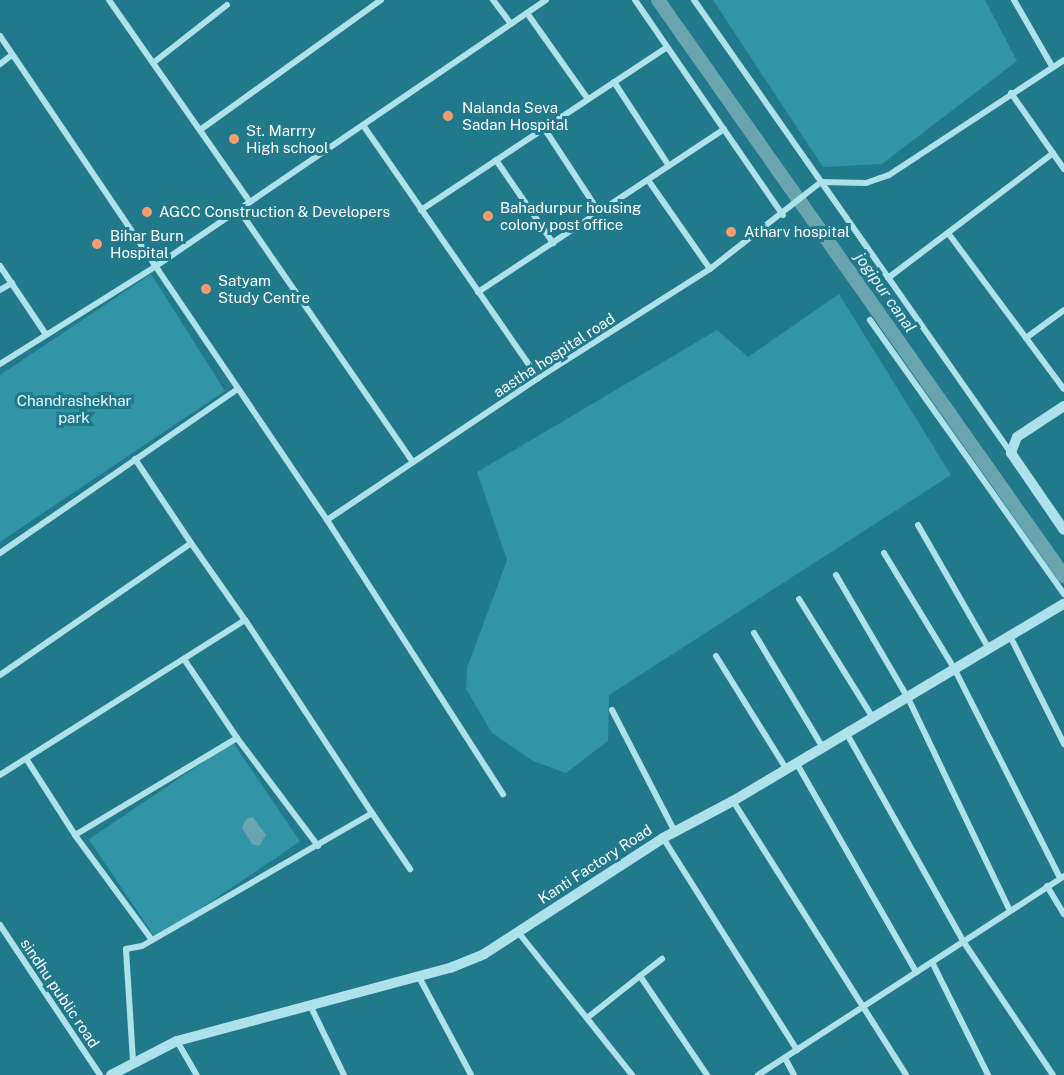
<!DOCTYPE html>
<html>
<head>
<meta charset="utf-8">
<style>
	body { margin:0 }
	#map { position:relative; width:1064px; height:1075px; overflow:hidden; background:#21798c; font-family:"Public Sans",sans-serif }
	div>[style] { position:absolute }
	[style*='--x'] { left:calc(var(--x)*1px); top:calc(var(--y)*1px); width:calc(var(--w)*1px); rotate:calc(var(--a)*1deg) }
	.green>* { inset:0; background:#3294a7; transform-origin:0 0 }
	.water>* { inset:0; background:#6aa4af }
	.canal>* { height:14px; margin:-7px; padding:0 7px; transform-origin:7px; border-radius:7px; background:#6aa4af }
	.minor>* { height:6px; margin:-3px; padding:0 3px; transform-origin:3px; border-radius:3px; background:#afe1eb }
	.tertiary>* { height:10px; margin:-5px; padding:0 5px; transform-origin:5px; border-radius:5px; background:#afe1eb }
	.dots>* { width:16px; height:16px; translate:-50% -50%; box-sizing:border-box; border:3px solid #21798c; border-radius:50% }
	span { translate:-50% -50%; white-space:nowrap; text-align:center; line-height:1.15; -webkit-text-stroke:6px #21798c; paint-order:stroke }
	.poi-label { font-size:15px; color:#fff }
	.left { translate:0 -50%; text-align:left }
	.street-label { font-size:15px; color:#fff }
	.park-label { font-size:15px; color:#e3f7fa }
	.water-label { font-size:16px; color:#e4f7fa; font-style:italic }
</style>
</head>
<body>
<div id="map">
	<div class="green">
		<div style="clip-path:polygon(713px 0,985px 0,1017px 61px,882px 164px,823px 167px)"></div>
		<div style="clip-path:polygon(151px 274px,225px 391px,0 542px,0 375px)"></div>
		<div style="clip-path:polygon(839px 294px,951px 475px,609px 695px,608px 741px,566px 773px,533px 761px,492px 733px,466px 689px,467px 668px,507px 560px,477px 472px,717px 330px,748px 357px)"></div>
		<div style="left:233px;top:742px;width:120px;height:174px;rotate:56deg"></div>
	</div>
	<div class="water">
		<div style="clip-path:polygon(253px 817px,266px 835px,259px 846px,252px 844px,242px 828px,246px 819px)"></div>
	</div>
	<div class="canal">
		<div style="--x:658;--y:0;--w:705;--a:54.82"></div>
	</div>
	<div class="minor">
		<div style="--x:109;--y:0;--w:246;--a:55.1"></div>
		<div style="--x:493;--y:0;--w:30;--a:53"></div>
		<div style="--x:635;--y:0;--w:261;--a:55.5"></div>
		<div style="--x:694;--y:0;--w:553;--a:55.02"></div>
		<div style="--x:1014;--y:0;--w:76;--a:60.1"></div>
		<div style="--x:527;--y:13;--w:105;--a:54.7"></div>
		<div style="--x:0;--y:36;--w:584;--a:55.96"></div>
		<div style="--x:327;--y:520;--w:326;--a:57.3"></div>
		<div style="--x:153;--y:63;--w:94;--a:-38.1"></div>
		<div style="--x:0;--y:64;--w:15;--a:-37"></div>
		<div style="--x:614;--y:82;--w:100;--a:56.8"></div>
		<div style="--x:1011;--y:93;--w:93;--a:55.1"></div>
		<div style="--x:363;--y:125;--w:308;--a:55.3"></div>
		<div style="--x:544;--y:128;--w:100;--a:56.8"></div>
		<div style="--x:200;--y:130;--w:223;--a:-35.7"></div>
		<div style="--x:496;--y:160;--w:101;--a:55.5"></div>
		<div style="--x:648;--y:180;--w:108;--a:55.1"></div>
		<div style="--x:239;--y:210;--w:306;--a:55.4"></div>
		<div style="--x:421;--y:210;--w:295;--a:-33.5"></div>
		<div style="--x:948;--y:233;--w:194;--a:53.4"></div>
		<div style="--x:0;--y:266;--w:81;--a:56.1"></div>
		<div style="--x:888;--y:278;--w:207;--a:-37.1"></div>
		<div style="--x:0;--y:290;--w:14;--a:-30"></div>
		<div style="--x:478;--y:292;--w:295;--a:-33.5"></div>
		<div style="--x:870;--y:320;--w:336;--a:54.7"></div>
		<div style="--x:1026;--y:338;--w:47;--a:-36.4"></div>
		<div style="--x:0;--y:364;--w:184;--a:-32.1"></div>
		<div style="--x:156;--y:266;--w:472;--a:-34.3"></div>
		<div style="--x:135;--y:459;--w:101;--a:56.3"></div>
		<div style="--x:327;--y:520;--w:254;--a:-33.9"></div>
		<div style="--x:538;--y:378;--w:204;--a:-32.4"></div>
		<div style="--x:710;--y:269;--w:141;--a:-38.1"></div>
		<div style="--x:821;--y:182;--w:45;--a:1.3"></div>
		<div style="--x:866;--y:183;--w:24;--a:-19"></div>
		<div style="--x:889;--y:175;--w:209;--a:-33.3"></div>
		<div style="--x:918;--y:525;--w:143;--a:60.2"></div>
		<div style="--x:0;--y:553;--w:289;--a:-34.6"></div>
		<div style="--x:884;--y:553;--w:137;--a:58.7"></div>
		<div style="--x:955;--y:670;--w:233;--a:63.2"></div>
		<div style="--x:836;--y:575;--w:143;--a:59.7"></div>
		<div style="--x:908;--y:698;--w:234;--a:64.4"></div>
		<div style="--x:799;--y:599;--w:140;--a:58.1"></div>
		<div style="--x:754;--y:633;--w:134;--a:59"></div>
		<div style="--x:1011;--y:638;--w:119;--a:63.4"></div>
		<div style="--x:716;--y:656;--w:134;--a:58.1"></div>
		<div style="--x:0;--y:675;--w:232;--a:-34.6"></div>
		<div style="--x:191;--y:543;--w:94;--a:55"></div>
		<div style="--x:245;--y:620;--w:290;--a:147.7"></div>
		<div style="--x:612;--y:710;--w:137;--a:62.7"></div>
		<div style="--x:847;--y:734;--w:237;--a:60.7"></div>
		<div style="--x:963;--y:941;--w:161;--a:56.1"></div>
		<div style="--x:237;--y:738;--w:135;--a:53.1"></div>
		<div style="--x:27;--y:760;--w:89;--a:57.4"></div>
		<div style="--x:797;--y:764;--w:240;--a:60.2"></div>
		<div style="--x:733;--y:801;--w:324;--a:57.7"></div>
		<div style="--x:372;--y:813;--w:68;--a:55.8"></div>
		<div style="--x:663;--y:838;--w:251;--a:57.7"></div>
		<div style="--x:1047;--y:886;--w:33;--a:59"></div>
		<div style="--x:0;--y:925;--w:180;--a:56.3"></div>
		<div style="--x:518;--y:932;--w:183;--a:51.4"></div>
		<div style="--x:152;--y:940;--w:130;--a:-126.3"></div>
		<div style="--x:75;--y:835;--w:189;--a:-30.9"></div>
		<div style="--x:237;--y:738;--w:95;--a:-123.9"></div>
		<div style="--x:932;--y:962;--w:126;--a:63.6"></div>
		<div style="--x:640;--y:976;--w:28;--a:-38"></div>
		<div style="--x:419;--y:977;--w:111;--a:62"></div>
		<div style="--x:310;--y:1005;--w:78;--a:64.1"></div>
		<div style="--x:587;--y:1018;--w:68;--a:-38.4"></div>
		<div style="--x:640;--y:976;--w:120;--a:55.9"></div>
		<div style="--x:177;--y:1041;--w:39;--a:60"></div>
		<div style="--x:785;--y:1058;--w:19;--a:62"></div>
		<div style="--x:133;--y:1061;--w:112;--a:-93.6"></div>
		<div style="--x:126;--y:949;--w:16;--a:-11"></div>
		<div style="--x:142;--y:946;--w:266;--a:-30"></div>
		<div style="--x:372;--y:813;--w:231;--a:-123.3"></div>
		<div style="--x:758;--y:1075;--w:365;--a:-33"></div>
	</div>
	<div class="tertiary">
		<div style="--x:1064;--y:406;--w:56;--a:146.6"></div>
		<div style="--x:1017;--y:437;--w:17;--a:111"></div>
		<div style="--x:1011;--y:453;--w:93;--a:55.5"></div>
		<div style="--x:111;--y:1075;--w:74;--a:-27.3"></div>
		<div style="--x:177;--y:1041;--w:283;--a:-15"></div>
		<div style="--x:450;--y:968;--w:37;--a:-22"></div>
		<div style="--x:484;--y:954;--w:213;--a:-32.9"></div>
		<div style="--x:663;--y:838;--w:79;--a:-27.9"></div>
		<div style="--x:733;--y:801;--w:385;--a:-30.8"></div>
	</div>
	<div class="dots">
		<div style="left:448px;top:116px;background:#f89c70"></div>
		<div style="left:234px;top:139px;background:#f89c70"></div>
		<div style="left:147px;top:212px;background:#f89c70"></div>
		<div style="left:488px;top:216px;background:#f89c70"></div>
		<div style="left:731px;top:232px;background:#f89c70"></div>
		<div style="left:97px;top:244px;background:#f89c70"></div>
		<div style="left:206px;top:289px;background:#f89c70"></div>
	</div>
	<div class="poi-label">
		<span class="left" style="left:462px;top:116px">Nalanda Seva<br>Sadan Hospital</span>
		<span class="left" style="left:246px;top:139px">St. Marrry<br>High school</span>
		<span class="left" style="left:500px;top:216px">Bahadurpur housing<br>colony post office</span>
		<span class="left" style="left:159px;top:212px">AGCC Construction &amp; Developers</span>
		<span class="left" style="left:744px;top:232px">Atharv hospital</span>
		<span class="left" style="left:110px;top:244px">Bihar Burn<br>Hospital</span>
		<span class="left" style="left:218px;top:289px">Satyam<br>Study Centre</span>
	</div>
	<div class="street-label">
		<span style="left:554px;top:355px;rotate:-33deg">aastha hospital road</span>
		<span style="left:595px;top:864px;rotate:-33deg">Kanti Factory Road</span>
		<span style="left:60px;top:993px;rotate:56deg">sindhu public road</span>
	</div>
	<div class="park-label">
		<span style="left:74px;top:409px">Chandrashekhar<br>park</span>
	</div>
	<div class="water-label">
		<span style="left:885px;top:293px;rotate:55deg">jogipur canal</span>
	</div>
</div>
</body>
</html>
